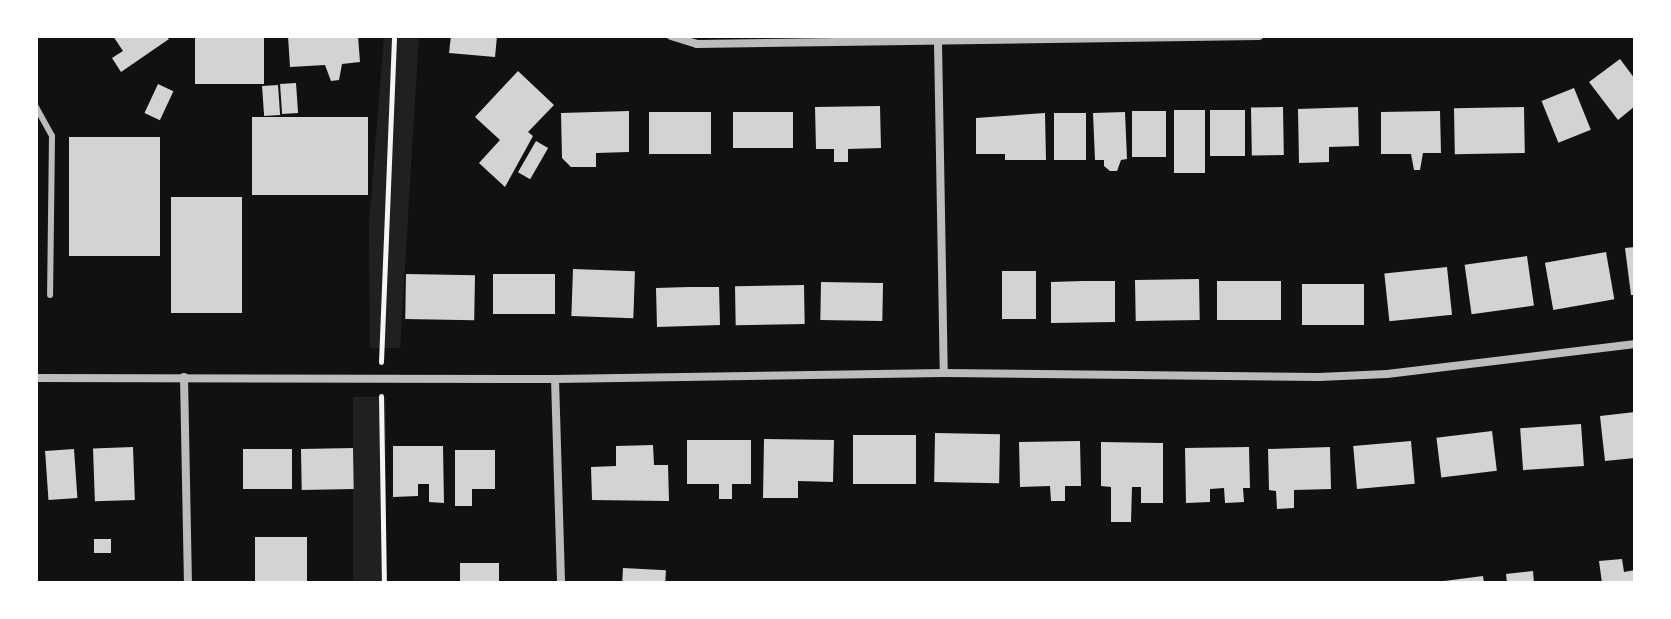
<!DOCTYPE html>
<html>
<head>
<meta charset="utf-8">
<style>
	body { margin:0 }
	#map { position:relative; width:1671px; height:619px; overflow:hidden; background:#111; font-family:"Public Sans",sans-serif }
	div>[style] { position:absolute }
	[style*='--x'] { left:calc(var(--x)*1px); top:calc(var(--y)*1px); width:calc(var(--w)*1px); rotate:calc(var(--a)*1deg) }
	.green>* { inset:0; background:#202020; transform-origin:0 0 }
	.building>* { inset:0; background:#d3d3d3; transform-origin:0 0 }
	.path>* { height:5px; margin:-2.5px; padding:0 2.5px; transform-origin:2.5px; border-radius:2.5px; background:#f5f5f5 }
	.service>* { height:6px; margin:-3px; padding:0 3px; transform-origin:3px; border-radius:3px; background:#bcbcbc }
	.minor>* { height:8px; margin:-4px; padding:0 4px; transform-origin:4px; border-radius:4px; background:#bcbcbc }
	span { translate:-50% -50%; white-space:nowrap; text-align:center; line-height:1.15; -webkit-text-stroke:6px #fff; paint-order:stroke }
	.frame { position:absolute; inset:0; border:38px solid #fff; pointer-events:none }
</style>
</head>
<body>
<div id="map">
	<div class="green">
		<div style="clip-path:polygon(384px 36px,419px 36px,400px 348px,370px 348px,369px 224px)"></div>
		<div style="left:353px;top:397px;width:33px;height:186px"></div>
	</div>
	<div class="building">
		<div style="clip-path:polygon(113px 36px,166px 36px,169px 39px,121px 72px,112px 58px,123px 51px)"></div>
		<div style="left:195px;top:36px;width:69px;height:48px"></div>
		<div style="clip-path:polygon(288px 36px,358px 36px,360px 62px,342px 64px,339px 80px,331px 81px,325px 65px,290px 67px)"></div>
		<div style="clip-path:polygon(451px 36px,497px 36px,495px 57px,449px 53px)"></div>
		<div style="clip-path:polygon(1620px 59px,1635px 79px,1635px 106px,1618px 120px,1589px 82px)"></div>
		<div style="clip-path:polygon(518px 71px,554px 105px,528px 132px,533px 136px,505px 187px,479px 163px,500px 140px,475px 117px)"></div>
		<div style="left:296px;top:83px;width:30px;height:16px;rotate:86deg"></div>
		<div style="left:158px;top:84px;width:17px;height:32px;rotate:25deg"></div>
		<div style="left:278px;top:85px;width:30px;height:16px;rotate:86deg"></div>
		<div style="left:1574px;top:88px;width:45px;height:35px;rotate:68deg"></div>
		<div style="clip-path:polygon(880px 106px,881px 148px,848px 149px,848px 162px,834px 162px,834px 149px,816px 149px,815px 107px)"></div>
		<div style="left:1283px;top:107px;width:48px;height:32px;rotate:89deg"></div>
		<div style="clip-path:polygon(1358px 107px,1359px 146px,1329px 147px,1329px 162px,1299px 163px,1298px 109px)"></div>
		<div style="left:1524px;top:107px;width:46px;height:70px;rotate:89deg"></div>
		<div style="left:1174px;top:110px;width:31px;height:63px"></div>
		<div style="left:1210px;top:110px;width:35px;height:46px"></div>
		<div style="clip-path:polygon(629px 111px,629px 152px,596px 153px,596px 167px,571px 167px,562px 158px,561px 113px)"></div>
		<div style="left:1132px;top:111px;width:34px;height:46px"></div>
		<div style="clip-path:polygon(1440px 111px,1441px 153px,1423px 153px,1420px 170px,1414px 170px,1411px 154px,1381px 154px,1381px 112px)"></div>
		<div style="left:711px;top:112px;width:42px;height:62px;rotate:90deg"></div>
		<div style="left:793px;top:112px;width:36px;height:60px;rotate:90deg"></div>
		<div style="clip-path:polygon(1125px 112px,1127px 159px,1121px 160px,1117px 171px,1110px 171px,1104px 166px,1104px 160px,1095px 160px,1093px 113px)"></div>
		<div style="clip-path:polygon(1045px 113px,1046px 160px,1005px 160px,1005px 154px,976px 154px,976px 118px)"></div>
		<div style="left:1054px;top:113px;width:32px;height:47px"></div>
		<div style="left:252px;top:117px;width:116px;height:78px"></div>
		<div style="left:69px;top:137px;width:91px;height:119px"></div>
		<div style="left:536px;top:141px;width:14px;height:36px;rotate:30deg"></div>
		<div style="left:171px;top:197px;width:71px;height:116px"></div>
		<div style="clip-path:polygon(1635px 247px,1635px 295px,1631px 295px,1625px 248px)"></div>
		<div style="left:1606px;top:252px;width:48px;height:62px;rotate:80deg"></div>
		<div style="left:1527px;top:256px;width:50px;height:63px;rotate:82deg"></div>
		<div style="left:1447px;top:267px;width:48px;height:63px;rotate:84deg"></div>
		<div style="left:573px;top:269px;width:62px;height:47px;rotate:2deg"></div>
		<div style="left:1002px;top:271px;width:34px;height:48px"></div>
		<div style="left:406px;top:274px;width:69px;height:45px;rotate:1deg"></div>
		<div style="left:493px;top:274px;width:62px;height:40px"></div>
		<div style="left:1199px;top:279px;width:41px;height:64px;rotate:89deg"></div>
		<div style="clip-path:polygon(1083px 281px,1115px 281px,1115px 322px,1051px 323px,1051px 282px)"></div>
		<div style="left:1217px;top:281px;width:64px;height:39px"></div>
		<div style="left:821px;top:282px;width:62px;height:38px;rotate:1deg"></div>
		<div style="left:1302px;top:284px;width:62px;height:41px"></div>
		<div style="left:804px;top:285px;width:39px;height:69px;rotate:89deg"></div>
		<div style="clip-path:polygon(689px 287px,719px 287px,720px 325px,657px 327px,656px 288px)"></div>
		<div style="clip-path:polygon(1635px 412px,1635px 458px,1605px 461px,1600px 416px)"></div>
		<div style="left:1581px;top:424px;width:42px;height:61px;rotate:86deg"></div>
		<div style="left:1492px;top:431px;width:40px;height:56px;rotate:83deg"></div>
		<div style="left:935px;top:433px;width:65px;height:49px;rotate:1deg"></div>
		<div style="left:853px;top:435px;width:63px;height:49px"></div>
		<div style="clip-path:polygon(764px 439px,834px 440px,833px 482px,798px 481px,798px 498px,763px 498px)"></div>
		<div style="clip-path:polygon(687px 440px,751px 440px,751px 484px,732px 484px,732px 499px,719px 499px,719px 484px,687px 484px)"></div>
		<div style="clip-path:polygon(1080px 441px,1081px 486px,1065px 486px,1065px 501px,1051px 501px,1050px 486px,1020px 487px,1019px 442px)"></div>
		<div style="left:1411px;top:441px;width:43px;height:58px;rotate:85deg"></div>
		<div style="clip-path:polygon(1101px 442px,1163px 443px,1163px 503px,1141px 503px,1141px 487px,1132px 487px,1131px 522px,1111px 522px,1111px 487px,1101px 486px)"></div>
		<div style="clip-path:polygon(653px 445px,654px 465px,668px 465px,669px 501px,592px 500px,591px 467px,616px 466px,616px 446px)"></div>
		<div style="clip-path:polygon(393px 446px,443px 446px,444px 503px,429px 502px,429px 484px,418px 484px,418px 496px,393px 497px)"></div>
		<div style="left:133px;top:447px;width:53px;height:40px;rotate:88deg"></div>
		<div style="clip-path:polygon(1249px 447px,1250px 488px,1243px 488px,1244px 502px,1225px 503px,1224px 488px,1210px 489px,1210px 502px,1186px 503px,1185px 448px)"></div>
		<div style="clip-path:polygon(1330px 447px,1331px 489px,1294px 490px,1294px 508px,1277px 509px,1276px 491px,1269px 490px,1268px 449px)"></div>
		<div style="left:353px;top:448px;width:41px;height:52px;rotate:89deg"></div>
		<div style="left:74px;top:449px;width:49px;height:29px;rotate:86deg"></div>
		<div style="left:243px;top:449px;width:49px;height:40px"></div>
		<div style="clip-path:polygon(455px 450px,495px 450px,495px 489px,472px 489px,472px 506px,455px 506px)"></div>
		<div style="left:255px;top:537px;width:52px;height:46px"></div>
		<div style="left:94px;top:539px;width:17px;height:14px"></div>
		<div style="clip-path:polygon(1622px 559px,1624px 572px,1635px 570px,1635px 583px,1602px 583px,1599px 561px)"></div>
		<div style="left:460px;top:563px;width:39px;height:20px"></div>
		<div style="left:623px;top:568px;width:43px;height:15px;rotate:3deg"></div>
		<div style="clip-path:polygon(1533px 571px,1534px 583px,1507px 583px,1506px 574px)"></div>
		<div style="clip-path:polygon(1483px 576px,1484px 583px,1444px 583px,1444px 581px)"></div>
	</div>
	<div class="path">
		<div style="--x:381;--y:362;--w:326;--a:-87.7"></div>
		<div style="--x:381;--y:396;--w:187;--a:89.1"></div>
	</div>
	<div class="service">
		<div style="--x:36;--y:107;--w:33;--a:61"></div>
		<div style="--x:52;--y:136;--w:159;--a:90.7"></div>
	</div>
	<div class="minor">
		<div style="--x:671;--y:36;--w:27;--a:17"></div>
		<div style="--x:697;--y:44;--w:562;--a:-0.82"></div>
		<div style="--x:938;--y:42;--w:331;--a:89"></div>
		<div style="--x:184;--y:377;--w:206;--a:88.9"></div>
		<div style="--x:36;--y:378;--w:519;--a:0.11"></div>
		<div style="--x:555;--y:379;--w:389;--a:-0.9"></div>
		<div style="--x:944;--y:373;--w:375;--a:0.6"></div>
		<div style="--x:1319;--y:377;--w:68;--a:-2.5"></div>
		<div style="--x:1387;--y:374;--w:250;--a:-6.9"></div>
		<div style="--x:555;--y:379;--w:204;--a:88.3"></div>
	</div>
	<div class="frame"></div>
</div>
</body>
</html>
